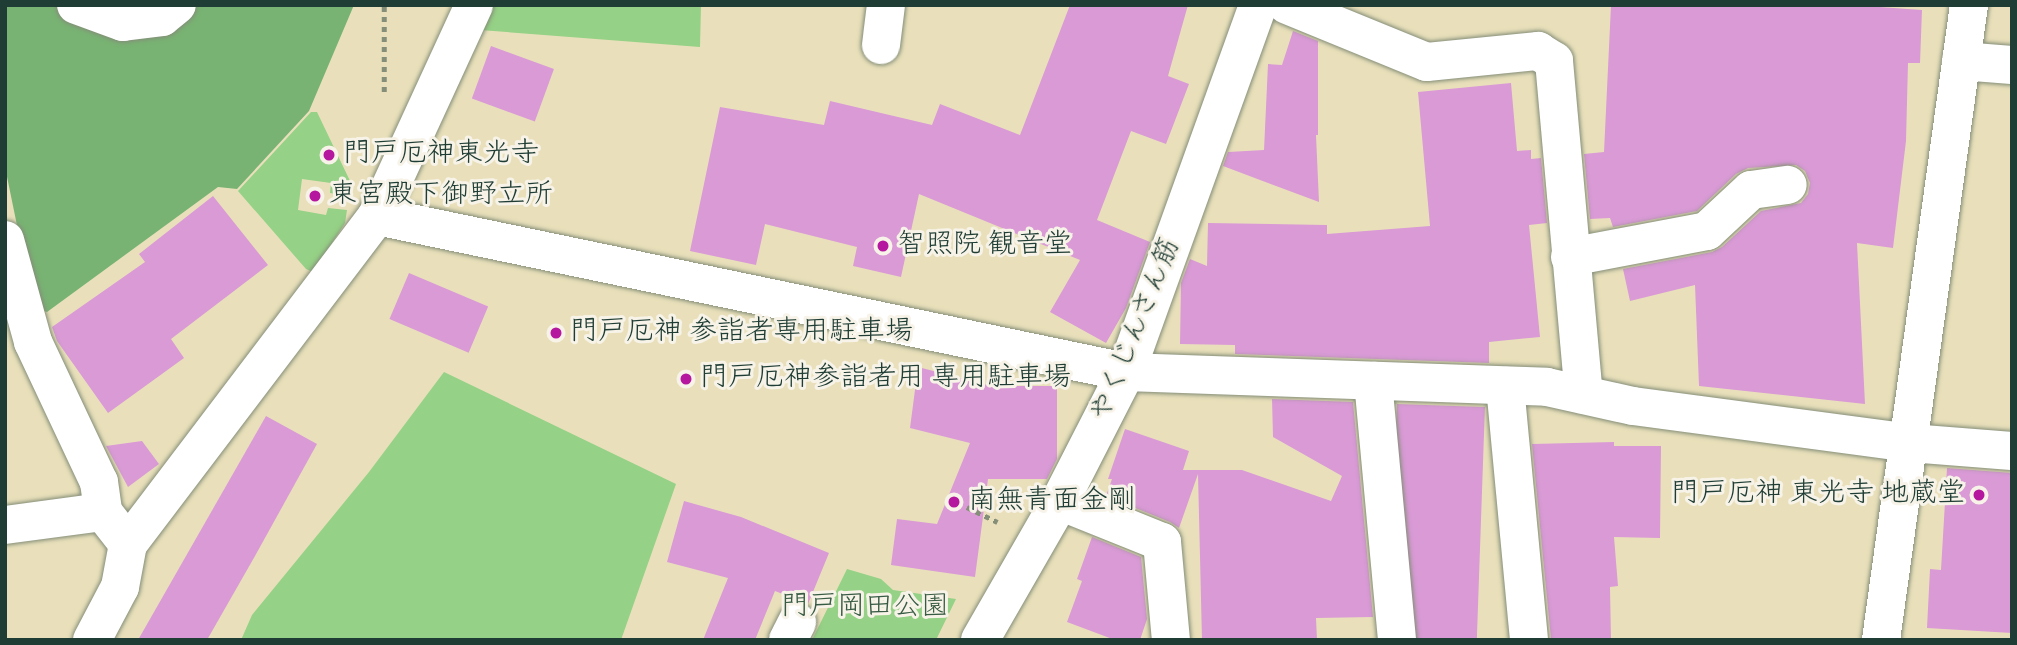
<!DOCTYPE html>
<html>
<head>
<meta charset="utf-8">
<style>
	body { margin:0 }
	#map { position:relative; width:2017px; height:645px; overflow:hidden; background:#e9e0bb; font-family:"Indie Flower","Klee One",sans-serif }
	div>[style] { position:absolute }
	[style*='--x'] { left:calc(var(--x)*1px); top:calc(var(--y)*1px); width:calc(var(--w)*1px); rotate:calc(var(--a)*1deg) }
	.green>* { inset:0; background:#95d186 }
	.forest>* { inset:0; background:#78b373 }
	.building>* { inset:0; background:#d99ad6; transform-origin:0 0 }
	.path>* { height:4.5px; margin-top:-2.25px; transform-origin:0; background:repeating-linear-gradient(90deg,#848e78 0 5px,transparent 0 10px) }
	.roads { filter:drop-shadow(0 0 2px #848e78) drop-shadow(0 0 2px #848e78) }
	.minor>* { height:38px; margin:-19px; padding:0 19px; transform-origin:19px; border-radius:19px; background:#fff }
	.dots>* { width:19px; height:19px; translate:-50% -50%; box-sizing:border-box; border:4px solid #f7f3e8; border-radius:50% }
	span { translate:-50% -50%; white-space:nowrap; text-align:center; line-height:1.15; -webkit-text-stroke:6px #f7f3e8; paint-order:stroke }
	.poi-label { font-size:28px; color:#1f3d34 }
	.left { translate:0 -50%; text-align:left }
	.right { translate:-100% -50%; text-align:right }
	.street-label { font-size:28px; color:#1f3d34 }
	.park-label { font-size:28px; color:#375b44 }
	.frame { position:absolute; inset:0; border:7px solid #1f3d34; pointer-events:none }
</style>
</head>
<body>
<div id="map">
	<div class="green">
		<div style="clip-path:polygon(491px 5px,701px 5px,700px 47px,480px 30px)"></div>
		<div style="clip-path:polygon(311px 112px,317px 112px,351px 183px,349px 196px,330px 193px,331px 183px,302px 179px,298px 210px,326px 215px,328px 208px,347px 210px,345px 223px,313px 272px,306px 269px,238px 191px)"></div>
		<div style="clip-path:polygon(444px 372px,676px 484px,621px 640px,241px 640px,252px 615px,369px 472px)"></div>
		<div style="clip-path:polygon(847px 569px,881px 579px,893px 590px,956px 599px,936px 640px,812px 640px)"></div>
	</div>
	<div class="forest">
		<div style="clip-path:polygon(5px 5px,354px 5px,309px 111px,237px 189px,218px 187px,47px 312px,34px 308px,5px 167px)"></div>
	</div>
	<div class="building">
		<div style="clip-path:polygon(1070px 5px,1188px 5px,1168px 76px,1189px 84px,1166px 144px,1131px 131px,1097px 220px,1150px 242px,1126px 308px,1106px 343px,1050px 312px,1080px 260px,919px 194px,901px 277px,853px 266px,857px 247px,765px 224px,756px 265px,690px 251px,720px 107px,824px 125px,830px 101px,932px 125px,940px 104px,1020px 135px)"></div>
		<div style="clip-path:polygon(1611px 5px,1851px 5px,1922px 10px,1920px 63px,1908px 63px,1906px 141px,1893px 248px,1857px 243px,1865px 404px,1699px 386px,1695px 285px,1630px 301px,1623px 269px,1712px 252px,1722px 247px,1761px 211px,1801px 203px,1808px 194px,1810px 183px,1805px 171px,1796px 165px,1748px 168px,1736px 174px,1697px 211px,1613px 227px,1610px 218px,1590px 219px,1584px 154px,1604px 152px)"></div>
		<div style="clip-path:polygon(1293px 31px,1318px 41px,1318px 135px,1316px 135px,1319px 202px,1223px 166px,1228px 152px,1264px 150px,1268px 64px,1282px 65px)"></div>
		<div style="left:491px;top:46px;width:67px;height:56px;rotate:20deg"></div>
		<div style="clip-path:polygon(1511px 83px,1517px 151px,1531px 150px,1531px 159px,1541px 158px,1547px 223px,1529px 225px,1540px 337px,1489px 342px,1489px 363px,1235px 354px,1235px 345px,1180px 344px,1181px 283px,1190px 259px,1207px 266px,1208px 223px,1327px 225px,1327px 234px,1430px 226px,1418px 92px)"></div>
		<div style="clip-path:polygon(213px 196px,268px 265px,171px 339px,184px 358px,108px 413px,57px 341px,52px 327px,145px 262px,139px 254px)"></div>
		<div style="left:409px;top:273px;width:86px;height:50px;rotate:23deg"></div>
		<div style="clip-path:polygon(918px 367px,991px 386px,1057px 386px,1057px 459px,1047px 479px,988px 479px,975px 577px,891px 565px,897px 519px,937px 524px,970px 443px,910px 428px)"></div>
		<div style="clip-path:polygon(1272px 399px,1353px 402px,1373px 617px,1316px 618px,1317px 640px,1202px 640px,1198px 474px,1179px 528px,1170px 522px,1106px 496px,1112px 479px,1108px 479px,1125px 429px,1189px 451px,1183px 470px,1242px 470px,1331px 501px,1342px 476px,1273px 437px)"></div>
		<div style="left:1397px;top:404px;width:88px;height:237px;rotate:2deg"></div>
		<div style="clip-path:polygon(266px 416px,317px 444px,255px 556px,207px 640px,138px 640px)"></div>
		<div style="clip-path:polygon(142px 441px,159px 464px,128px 487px,106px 446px)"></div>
		<div style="clip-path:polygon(1614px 442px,1614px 446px,1661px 446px,1660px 538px,1614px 537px,1618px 586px,1610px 587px,1611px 640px,1551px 639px,1532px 444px)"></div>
		<div style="clip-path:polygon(1947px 468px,2012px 473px,2012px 633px,1927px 628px,1930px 569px,1941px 570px)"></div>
		<div style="clip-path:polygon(684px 501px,741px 517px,829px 553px,808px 604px,775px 591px,755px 640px,703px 640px,728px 578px,667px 562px)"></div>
		<div style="clip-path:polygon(1092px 537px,1141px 557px,1147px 619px,1140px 640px,1115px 640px,1067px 622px,1082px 581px,1077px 579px)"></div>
	</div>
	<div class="path">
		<div style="--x:384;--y:92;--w:87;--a:-90"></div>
		<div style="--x:967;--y:507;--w:34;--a:26"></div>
	</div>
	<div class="roads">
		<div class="minor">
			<div style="--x:76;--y:5;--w:50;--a:19.9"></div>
			<div style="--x:123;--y:22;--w:39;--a:-7"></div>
			<div style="--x:162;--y:17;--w:19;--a:-39"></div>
			<div style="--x:1287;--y:5;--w:151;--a:22.2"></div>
			<div style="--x:1427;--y:62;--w:112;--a:-5.7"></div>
			<div style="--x:1538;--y:51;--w:19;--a:32"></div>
			<div style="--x:1554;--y:61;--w:335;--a:84.9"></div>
			<div style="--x:881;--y:45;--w:40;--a:-82.9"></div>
			<div style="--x:1961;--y:61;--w:51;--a:4.5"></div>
			<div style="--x:377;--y:216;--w:765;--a:11.77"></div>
			<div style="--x:1126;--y:372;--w:421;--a:2"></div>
			<div style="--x:1547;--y:387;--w:88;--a:12.5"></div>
			<div style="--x:1633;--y:406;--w:279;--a:7.6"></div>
			<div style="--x:1910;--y:443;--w:102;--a:4.5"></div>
			<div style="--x:5;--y:240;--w:106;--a:74.6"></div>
			<div style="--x:33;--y:342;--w:155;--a:64.8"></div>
			<div style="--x:99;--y:482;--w:30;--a:82"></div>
			<div style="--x:103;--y:512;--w:41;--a:52"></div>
			<div style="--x:1570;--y:257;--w:139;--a:-10.7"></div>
			<div style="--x:1707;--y:231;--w:60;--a:-43"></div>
			<div style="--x:1751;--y:190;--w:37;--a:-8"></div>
			<div style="--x:1373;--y:381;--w:260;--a:84.7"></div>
			<div style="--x:1505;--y:386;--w:255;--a:84.6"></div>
			<div style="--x:1060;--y:501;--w:110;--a:21.9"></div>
			<div style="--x:1162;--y:542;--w:98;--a:84.8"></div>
			<div style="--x:5;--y:525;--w:99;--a:-7.6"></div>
			<div style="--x:92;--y:640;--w:60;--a:-62.2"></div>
			<div style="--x:120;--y:587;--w:44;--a:-79.5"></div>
			<div style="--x:128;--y:544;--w:412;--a:-52.8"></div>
			<div style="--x:377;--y:216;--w:232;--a:-65.3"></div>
			<div style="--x:788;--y:640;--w:20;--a:-63"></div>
			<div style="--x:980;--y:640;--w:160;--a:-60.1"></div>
			<div style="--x:1060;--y:501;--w:145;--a:-62.9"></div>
			<div style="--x:1126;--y:372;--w:390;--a:-70.2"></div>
			<div style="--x:1881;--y:640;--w:641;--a:-82.11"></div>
		</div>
	</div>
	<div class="dots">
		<div style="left:329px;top:155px;background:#b5179e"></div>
		<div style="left:315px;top:196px;background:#b5179e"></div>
		<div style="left:883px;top:246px;background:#b5179e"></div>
		<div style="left:556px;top:333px;background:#b5179e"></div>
		<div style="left:686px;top:379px;background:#b5179e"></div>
		<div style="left:1979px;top:495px;background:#b5179e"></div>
		<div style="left:954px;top:502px;background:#b5179e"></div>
	</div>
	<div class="poi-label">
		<span class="left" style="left:343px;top:155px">門戸厄神東光寺</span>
		<span class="left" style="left:329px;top:196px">東宮殿下御野立所</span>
		<span class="left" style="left:897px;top:246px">智照院 観音堂</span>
		<span class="left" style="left:570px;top:333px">門戸厄神 参詣者専用駐車場</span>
		<span class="left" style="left:700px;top:379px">門戸厄神参詣者用 専用駐車場</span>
		<span class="right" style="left:1965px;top:495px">門戸厄神 東光寺 地蔵堂</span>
		<span class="left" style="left:968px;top:502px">南無青面金剛</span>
	</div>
	<div class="street-label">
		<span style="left:1137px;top:330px;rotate:-68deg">やくじんさん筋</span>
	</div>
	<div class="park-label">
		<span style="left:865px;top:608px">門戸岡田公園</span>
	</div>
	<div class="frame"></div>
</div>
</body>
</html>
